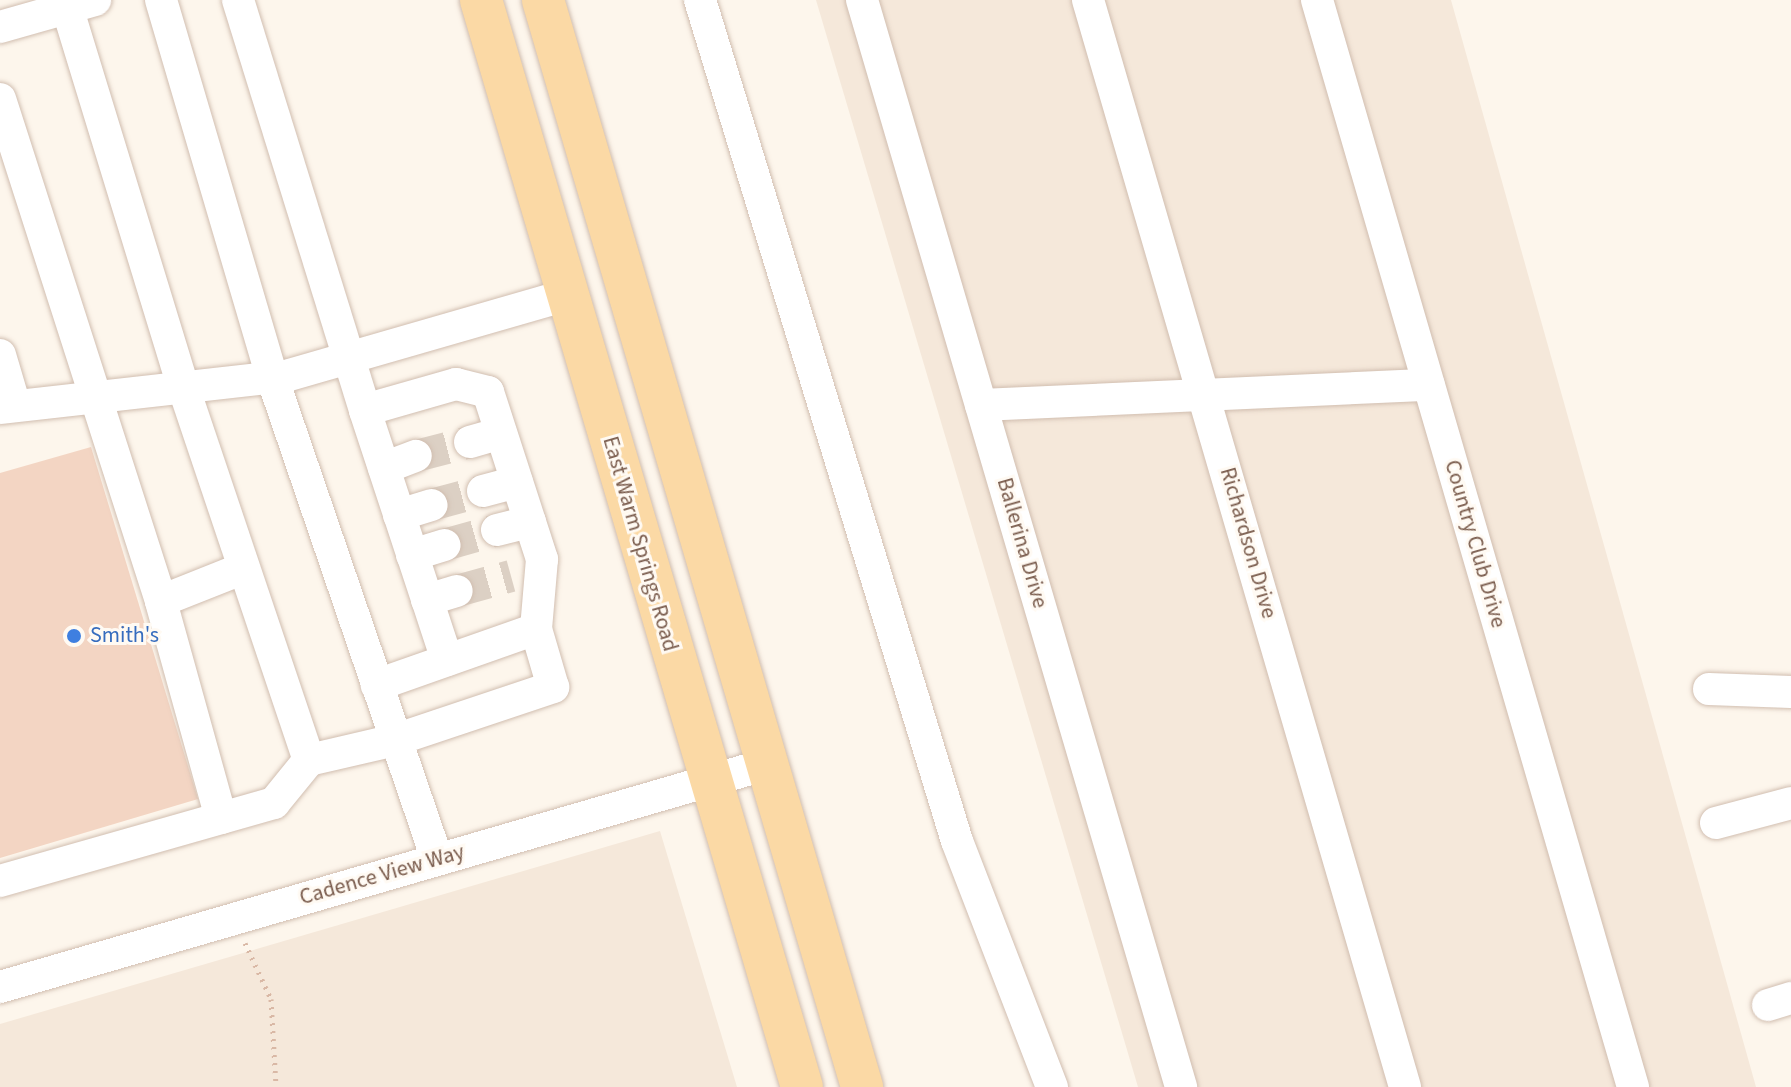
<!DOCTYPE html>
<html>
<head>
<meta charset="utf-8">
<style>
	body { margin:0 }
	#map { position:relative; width:1791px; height:1087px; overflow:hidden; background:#fdf6ec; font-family:"Source Sans 3",sans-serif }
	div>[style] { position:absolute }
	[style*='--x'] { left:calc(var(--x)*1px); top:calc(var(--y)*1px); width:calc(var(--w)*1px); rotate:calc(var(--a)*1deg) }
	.residential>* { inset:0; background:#f5e8da }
	.building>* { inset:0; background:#f3d5c3 }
	.minor-tunnel>* { height:32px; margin-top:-16px; transform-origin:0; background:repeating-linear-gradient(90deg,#dcd0c4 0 32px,transparent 0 48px) }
	.path>* { height:5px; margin-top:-2.5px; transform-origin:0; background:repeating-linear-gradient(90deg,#d9b8a5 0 2px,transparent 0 8px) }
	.roads { filter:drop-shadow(0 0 2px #d1beb0) drop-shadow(0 0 2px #d1beb0) }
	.minor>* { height:32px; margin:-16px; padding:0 16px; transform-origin:16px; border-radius:16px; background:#fff }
	.major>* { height:42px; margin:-21px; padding:0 21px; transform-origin:21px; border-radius:21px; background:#fbd9a5 }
	.dots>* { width:22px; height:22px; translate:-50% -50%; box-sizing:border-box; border:4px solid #fffaf3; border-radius:50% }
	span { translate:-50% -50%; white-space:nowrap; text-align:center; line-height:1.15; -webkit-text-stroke:6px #fffaf3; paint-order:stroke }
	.street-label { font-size:22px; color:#7a5c4d }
	.shop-label { font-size:22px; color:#366cbe }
	.left { translate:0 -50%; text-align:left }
</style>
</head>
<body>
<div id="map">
	<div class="residential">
		<div style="clip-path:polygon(816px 0,1451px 0,1756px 1087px,1138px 1087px)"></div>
		<div style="clip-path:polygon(660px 831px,737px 1087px,0 1087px,0 1024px)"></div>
	</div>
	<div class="building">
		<div style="clip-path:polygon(91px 447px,198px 799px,0 858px,0 473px)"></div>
	</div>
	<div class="minor-tunnel">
		<div style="--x:416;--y:456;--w:56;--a:-14.5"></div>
		<div style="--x:431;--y:505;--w:54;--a:-15.1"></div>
		<div style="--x:444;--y:545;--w:55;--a:-15.8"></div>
		<div style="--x:457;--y:591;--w:56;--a:-15.5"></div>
	</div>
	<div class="path">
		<div style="--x:245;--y:943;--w:62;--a:65.1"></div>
		<div style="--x:271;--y:999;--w:88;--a:86.7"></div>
	</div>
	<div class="roads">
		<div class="minor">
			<div style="--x:161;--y:0;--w:393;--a:73.6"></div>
			<div style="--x:272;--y:377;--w:509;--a:71.1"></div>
			<div style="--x:238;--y:0;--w:429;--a:72.8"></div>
			<div style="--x:700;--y:0;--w:879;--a:73.01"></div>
			<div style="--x:957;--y:841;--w:264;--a:68.9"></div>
			<div style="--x:862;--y:0;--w:1133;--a:73.64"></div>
			<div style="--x:1088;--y:0;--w:1132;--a:73.74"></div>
			<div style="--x:1317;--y:0;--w:1132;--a:73.79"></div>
			<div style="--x:67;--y:7;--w:396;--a:73"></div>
			<div style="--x:183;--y:386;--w:395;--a:71.4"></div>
			<div style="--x:0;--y:27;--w:99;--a:-15.9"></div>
			<div style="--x:0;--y:99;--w:527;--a:72.22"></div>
			<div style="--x:0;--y:355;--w:53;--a:73.6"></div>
			<div style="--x:981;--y:405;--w:448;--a:-2.6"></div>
			<div style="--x:0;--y:408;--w:288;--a:-6.4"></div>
			<div style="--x:286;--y:376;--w:292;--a:-16.1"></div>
			<div style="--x:470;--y:442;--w:32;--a:-16"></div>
			<div style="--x:384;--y:468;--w:34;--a:-21"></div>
			<div style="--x:483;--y:491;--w:35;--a:-15"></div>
			<div style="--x:399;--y:515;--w:34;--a:-17"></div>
			<div style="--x:497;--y:530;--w:34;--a:-14"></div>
			<div style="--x:412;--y:555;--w:34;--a:-17"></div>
			<div style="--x:427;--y:600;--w:31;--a:-17"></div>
			<div style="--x:447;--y:660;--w:263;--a:-108.2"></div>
			<div style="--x:365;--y:410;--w:95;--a:-15.9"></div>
			<div style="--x:456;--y:384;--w:33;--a:14"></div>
			<div style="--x:488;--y:392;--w:176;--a:72.1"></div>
			<div style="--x:542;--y:559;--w:70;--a:94.9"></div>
			<div style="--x:1709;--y:689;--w:82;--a:2.1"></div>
			<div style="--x:221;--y:818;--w:225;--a:-105.5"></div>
			<div style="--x:161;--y:601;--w:89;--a:-21.7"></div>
			<div style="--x:1716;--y:823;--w:78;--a:-14.9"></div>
			<div style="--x:0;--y:881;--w:285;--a:-15.9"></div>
			<div style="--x:274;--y:803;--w:55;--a:-50.9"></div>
			<div style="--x:309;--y:760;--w:88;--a:-13.1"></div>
			<div style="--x:395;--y:740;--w:167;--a:-18.5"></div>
			<div style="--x:553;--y:687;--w:60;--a:-106.3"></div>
			<div style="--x:536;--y:629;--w:169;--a:160.6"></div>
			<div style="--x:0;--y:987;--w:796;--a:-16.2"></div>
			<div style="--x:1768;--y:1005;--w:24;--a:-17"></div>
		</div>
		<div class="major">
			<div style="--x:481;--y:0;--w:1133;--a:73.55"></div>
			<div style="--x:543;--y:0;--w:1133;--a:73.64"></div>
		</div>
	</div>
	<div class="dots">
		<div style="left:74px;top:636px;background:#3f7fe0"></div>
	</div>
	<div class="street-label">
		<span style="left:1022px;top:543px;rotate:74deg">Ballerina Drive</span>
		<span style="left:1248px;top:543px;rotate:74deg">Richardson Drive</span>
		<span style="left:640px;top:544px;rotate:74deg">East Warm Springs Road</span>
		<span style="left:1475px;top:544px;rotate:74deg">Country Club Drive</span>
		<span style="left:382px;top:875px;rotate:-16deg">Cadence View Way</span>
	</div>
	<div class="shop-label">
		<span class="left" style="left:90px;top:636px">Smith's</span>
	</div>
</div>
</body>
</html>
